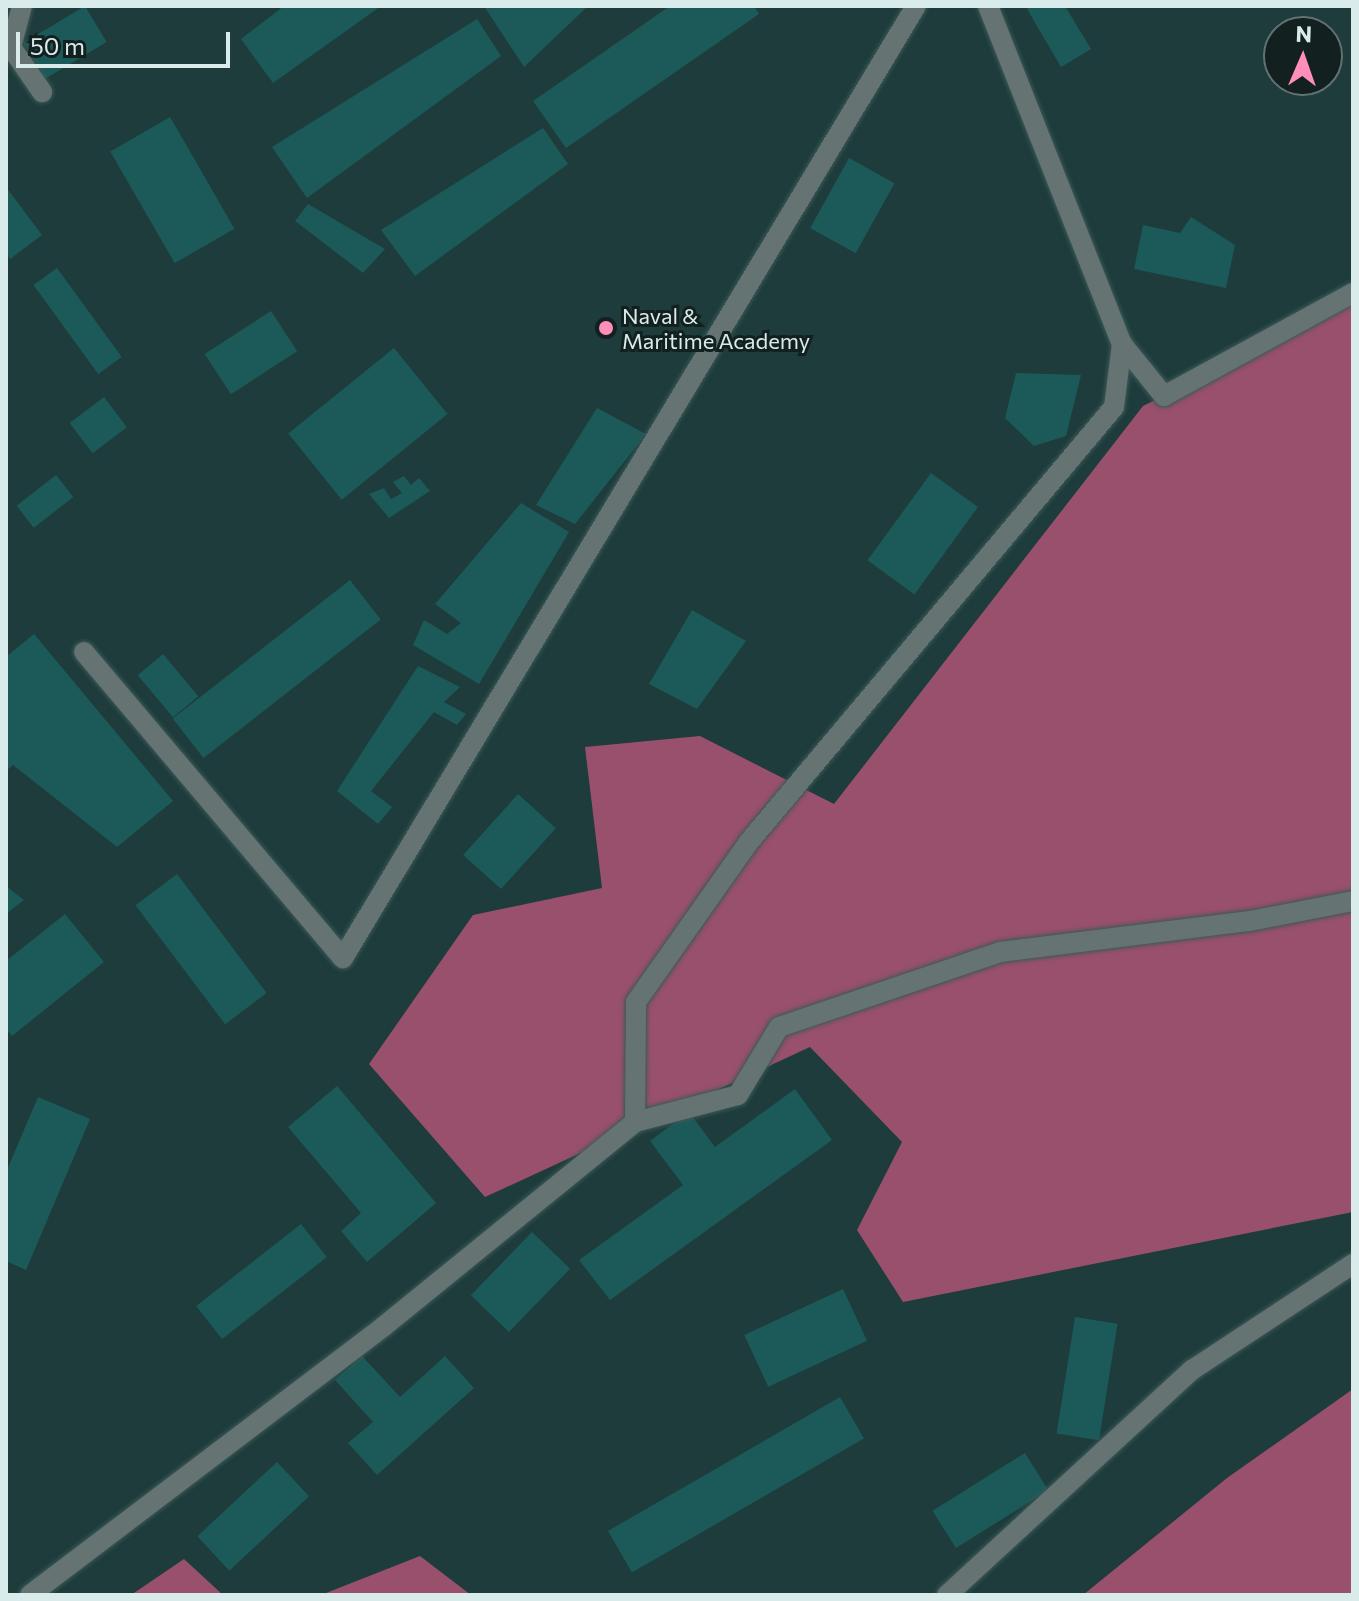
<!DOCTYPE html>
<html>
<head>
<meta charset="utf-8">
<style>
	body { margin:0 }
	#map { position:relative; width:1359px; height:1601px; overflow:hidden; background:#1d3c3b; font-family:Commissioner,sans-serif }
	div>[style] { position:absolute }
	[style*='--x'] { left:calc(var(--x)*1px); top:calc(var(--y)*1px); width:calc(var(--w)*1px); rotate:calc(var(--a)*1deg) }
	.forest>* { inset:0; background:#99506d }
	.building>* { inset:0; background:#1c5a59; transform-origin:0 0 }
	.roads { filter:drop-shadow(0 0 2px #3b5857) drop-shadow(0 0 2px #3b5857) }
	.minor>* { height:20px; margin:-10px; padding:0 10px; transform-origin:10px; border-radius:10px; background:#657372 }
	.dots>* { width:22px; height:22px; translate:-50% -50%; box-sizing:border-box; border:4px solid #132020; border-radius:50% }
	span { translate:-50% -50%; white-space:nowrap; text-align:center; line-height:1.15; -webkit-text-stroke:6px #132020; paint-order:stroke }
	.poi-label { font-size:22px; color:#d9ebea }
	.left { translate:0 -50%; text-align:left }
	.frame { position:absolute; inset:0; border:8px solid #d9ebea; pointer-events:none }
	.north { position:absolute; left:1263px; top:16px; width:80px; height:80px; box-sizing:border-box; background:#132020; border:2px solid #627171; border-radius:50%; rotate:2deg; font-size:22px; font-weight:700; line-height:32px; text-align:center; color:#d9ebea }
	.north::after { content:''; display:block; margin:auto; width:28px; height:36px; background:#ff8eba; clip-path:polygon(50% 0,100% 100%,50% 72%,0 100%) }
	.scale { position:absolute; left:16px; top:32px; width:214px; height:36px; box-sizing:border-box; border:4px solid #d9ebea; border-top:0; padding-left:10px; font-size:24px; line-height:28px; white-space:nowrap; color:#d9ebea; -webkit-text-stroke:6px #132020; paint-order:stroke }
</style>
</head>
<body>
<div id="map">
	<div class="forest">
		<div style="clip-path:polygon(1353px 301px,1353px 1212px,903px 1302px,857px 1230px,902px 1142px,810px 1047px,485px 1197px,369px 1064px,473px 915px,602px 888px,585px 747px,700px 736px,834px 804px,1143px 406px)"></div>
		<div style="clip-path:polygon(1353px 1389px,1353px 1595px,1083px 1595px,1227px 1478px)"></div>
		<div style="clip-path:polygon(420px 1556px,471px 1595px,321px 1595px)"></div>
		<div style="clip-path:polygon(184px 1559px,223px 1595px,131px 1595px)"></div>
	</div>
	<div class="building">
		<div style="left:85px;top:6px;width:42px;height:72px;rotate:59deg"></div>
		<div style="clip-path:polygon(284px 6px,381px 6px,273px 83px,241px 39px)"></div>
		<div style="clip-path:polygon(484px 6px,588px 6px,524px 67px)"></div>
		<div style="clip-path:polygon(670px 6px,754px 6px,759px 14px,566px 148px,533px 101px)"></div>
		<div style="clip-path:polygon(1032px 6px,1065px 6px,1091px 49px,1061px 67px,1027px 9px)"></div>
		<div style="clip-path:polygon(477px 19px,501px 56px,307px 198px,272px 147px)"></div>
		<div style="left:170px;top:117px;width:129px;height:69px;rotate:60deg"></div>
		<div style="clip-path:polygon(543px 128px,568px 164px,415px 276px,381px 230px)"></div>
		<div style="left:849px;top:158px;width:52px;height:80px;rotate:29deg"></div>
		<div style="clip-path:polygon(6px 187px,42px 235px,10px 259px,6px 253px)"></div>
		<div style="clip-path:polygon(308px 204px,385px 249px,363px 273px,295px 221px)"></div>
		<div style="clip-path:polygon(1191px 217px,1235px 245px,1226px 288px,1134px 269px,1143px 225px,1180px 233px)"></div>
		<div style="left:57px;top:268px;width:110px;height:29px;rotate:54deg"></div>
		<div style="left:271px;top:311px;width:48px;height:79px;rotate:57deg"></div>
		<div style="left:394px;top:348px;width:85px;height:136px;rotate:51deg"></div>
		<div style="clip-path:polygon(1016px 373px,1081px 375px,1066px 436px,1034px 446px,1005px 418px)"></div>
		<div style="left:104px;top:397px;width:38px;height:43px;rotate:53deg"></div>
		<div style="clip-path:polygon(597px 408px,646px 434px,575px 524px,536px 505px)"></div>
		<div style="left:931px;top:473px;width:58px;height:108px;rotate:36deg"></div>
		<div style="left:56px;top:475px;width:28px;height:50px;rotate:52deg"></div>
		<div style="clip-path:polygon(404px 476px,411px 485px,419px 478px,430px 491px,389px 518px,369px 494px,384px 488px,391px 499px,402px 493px,393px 482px)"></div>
		<div style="clip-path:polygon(521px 503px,569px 532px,479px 684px,413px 645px,424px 620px,447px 634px,461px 623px,435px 604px)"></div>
		<div style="left:350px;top:580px;width:50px;height:225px;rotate:52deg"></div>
		<div style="clip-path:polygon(692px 610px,746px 641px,697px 709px,649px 684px)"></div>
		<div style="clip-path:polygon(34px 634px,173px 801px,117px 847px,13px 765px,6px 771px,6px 657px)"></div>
		<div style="left:163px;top:654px;width:55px;height:33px;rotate:50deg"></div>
		<div style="clip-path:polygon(418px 666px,460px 687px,444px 702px,466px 714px,457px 725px,434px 712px,371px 791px,392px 807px,378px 824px,337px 791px)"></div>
		<div style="left:518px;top:794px;width:51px;height:82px;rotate:42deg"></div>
		<div style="left:177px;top:874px;width:149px;height:52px;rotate:53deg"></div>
		<div style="clip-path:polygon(6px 886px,24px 900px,6px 914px)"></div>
		<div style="clip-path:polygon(65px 914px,104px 962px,12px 1036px,6px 1029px,6px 961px)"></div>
		<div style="clip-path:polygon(337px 1086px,436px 1203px,367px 1262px,341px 1231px,361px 1213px,288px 1127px)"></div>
		<div style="clip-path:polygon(795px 1089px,832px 1140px,610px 1300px,579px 1260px,683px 1185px,650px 1141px,689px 1112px,715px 1147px)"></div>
		<div style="clip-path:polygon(38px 1097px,90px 1119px,26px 1270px,6px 1261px,6px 1172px)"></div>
		<div style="left:301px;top:1224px;width:42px;height:133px;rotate:52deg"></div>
		<div style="left:532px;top:1232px;width:53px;height:88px;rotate:44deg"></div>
		<div style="left:843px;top:1289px;width:57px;height:109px;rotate:65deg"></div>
		<div style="left:1075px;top:1317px;width:43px;height:118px;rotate:9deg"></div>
		<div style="clip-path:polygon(362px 1356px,400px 1397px,445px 1356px,474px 1388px,377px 1475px,348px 1443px,373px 1422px,335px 1380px)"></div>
		<div style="left:840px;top:1397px;width:48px;height:268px;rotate:60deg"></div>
		<div style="left:1025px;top:1453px;width:44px;height:109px;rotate:58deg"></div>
		<div style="left:277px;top:1462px;width:47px;height:109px;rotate:47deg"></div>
	</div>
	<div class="roads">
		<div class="minor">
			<div style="--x:22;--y:6;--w:42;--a:105"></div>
			<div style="--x:11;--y:47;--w:55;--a:55.4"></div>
			<div style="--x:988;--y:6;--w:364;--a:68.4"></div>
			<div style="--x:1122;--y:344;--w:67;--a:51.1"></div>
			<div style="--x:1164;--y:396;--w:215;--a:-28.6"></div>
			<div style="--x:84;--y:652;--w:401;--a:49.8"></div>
			<div style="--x:343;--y:958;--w:1111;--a:-58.96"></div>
			<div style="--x:635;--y:1122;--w:120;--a:-89.5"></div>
			<div style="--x:636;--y:1002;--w:194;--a:-54.8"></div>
			<div style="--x:748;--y:843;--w:569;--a:-49.99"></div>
			<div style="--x:1114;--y:407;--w:64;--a:-82.8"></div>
			<div style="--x:30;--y:1595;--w:443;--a:-37.2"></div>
			<div style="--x:383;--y:1327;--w:325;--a:-39.1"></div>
			<div style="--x:635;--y:1122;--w:106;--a:-14.7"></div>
			<div style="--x:738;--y:1095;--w:79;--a:-58.9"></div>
			<div style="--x:779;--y:1027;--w:233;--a:-18.7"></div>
			<div style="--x:1000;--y:952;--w:252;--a:-7.1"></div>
			<div style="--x:1250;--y:921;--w:105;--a:-11"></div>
			<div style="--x:947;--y:1595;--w:333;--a:-42.6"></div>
			<div style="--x:1192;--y:1370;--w:193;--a:-33.4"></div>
		</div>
	</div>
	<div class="dots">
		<div style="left:606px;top:328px;background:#ff8eba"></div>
	</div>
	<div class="poi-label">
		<span class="left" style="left:622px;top:328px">Naval &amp;<br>Maritime Academy</span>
	</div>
	<div class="frame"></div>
	<div class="north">N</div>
	<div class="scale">50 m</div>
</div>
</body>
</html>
